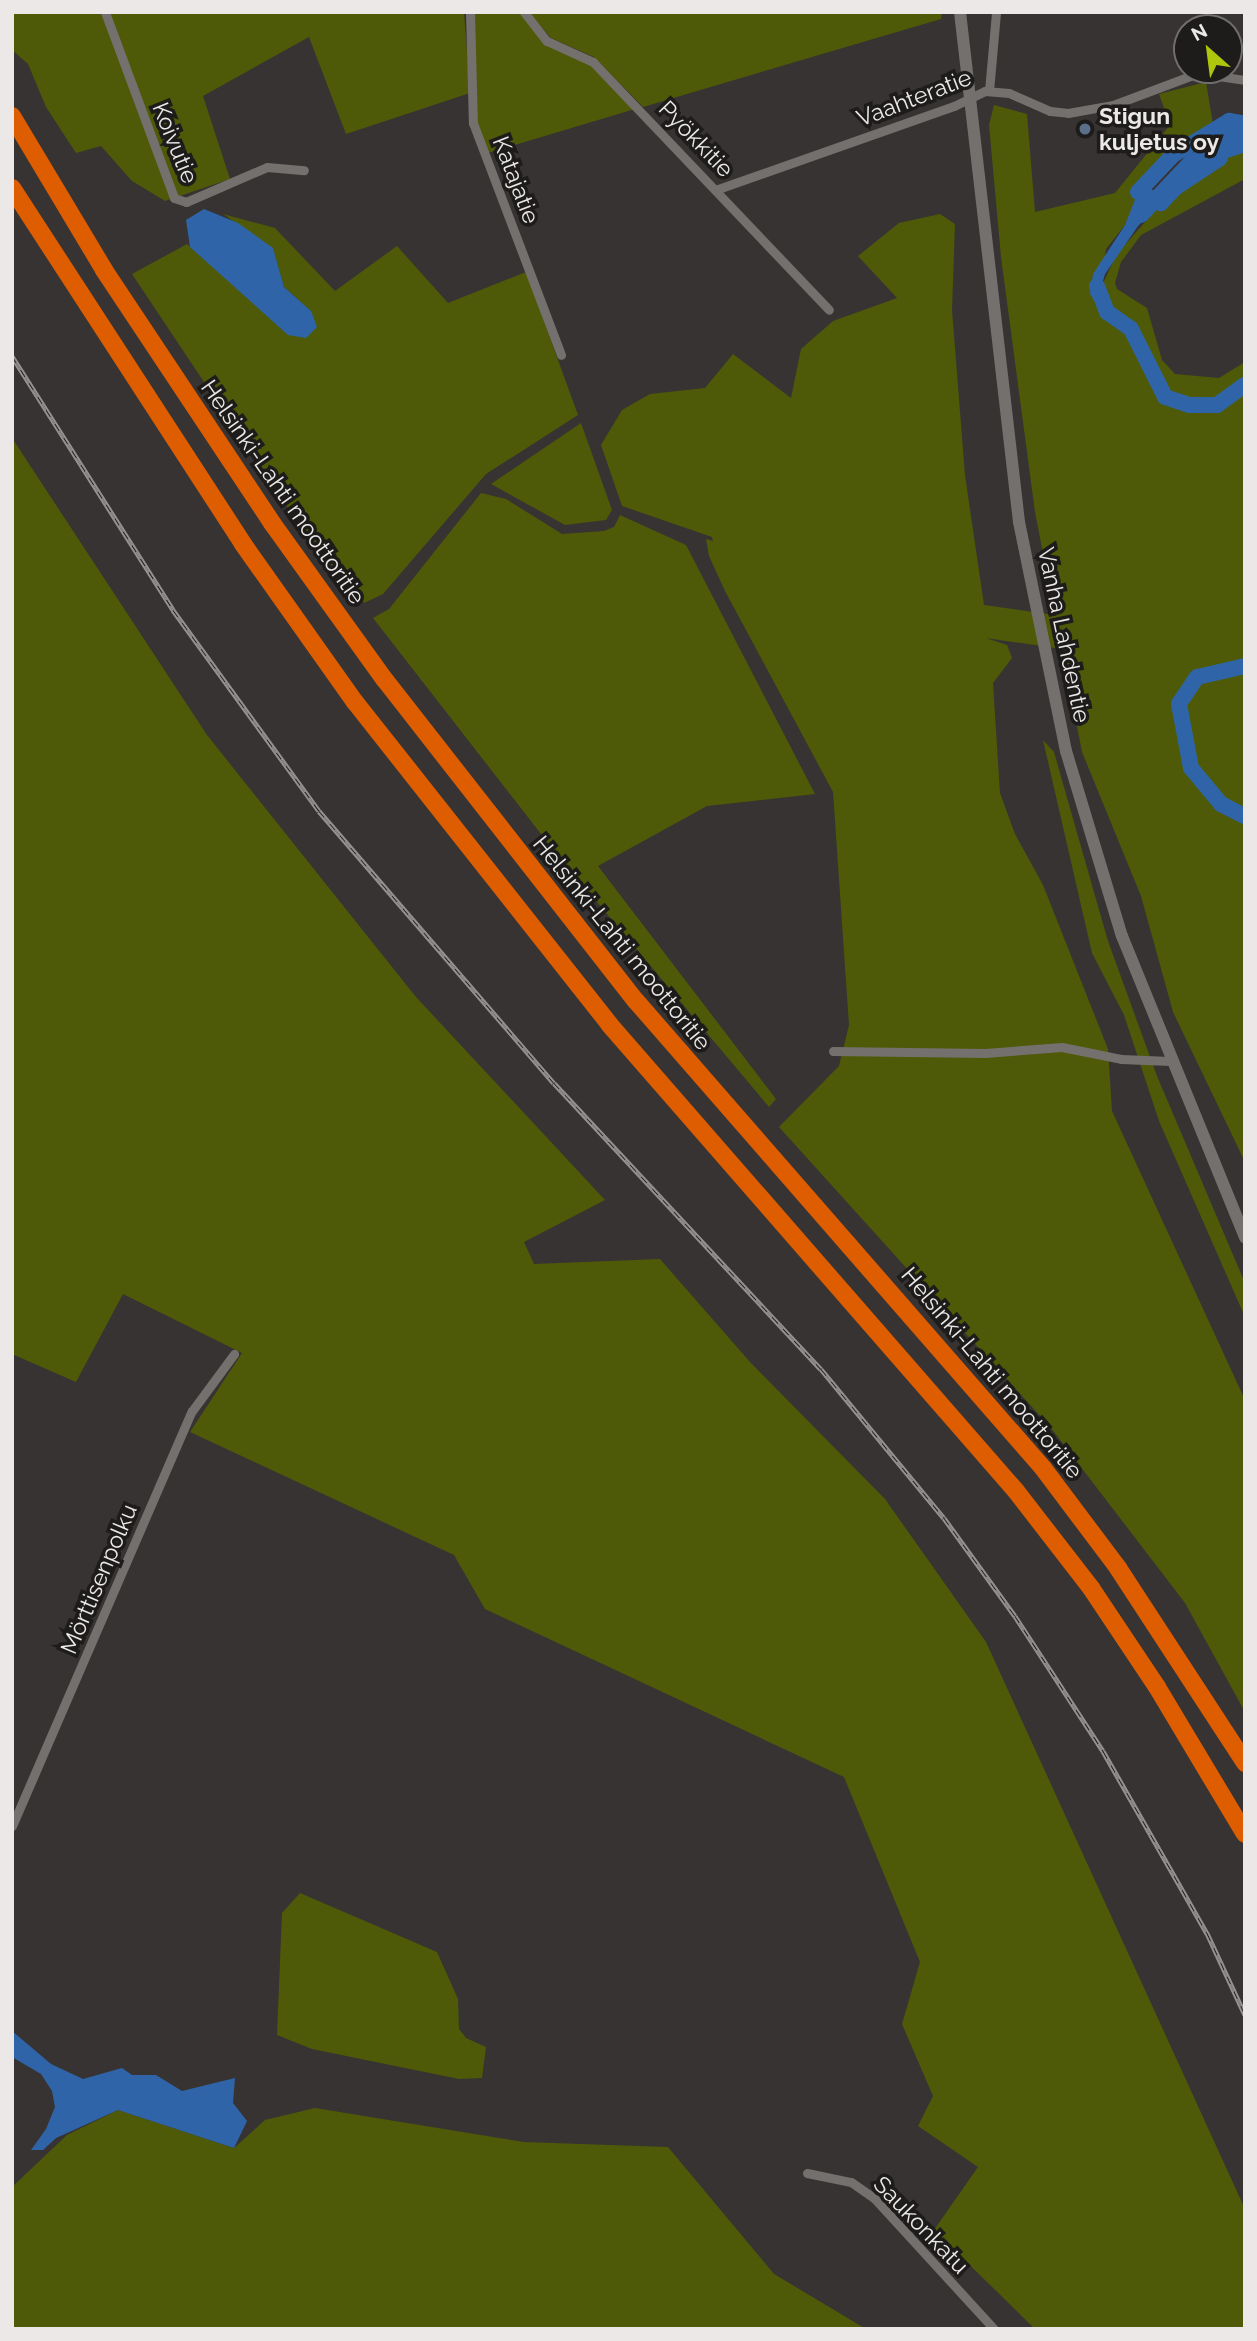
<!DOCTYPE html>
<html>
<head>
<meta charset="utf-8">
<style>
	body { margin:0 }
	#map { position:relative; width:1257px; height:2341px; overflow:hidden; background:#373332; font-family:Raleway,sans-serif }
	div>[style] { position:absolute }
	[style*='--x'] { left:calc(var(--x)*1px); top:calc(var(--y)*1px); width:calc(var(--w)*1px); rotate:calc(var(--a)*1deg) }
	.green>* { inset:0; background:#4e5a07 }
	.water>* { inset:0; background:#2f65a8 }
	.stream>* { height:2.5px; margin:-1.25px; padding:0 1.25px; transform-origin:1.25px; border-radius:1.25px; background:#2f65a8 }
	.river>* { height:16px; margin:-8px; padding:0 8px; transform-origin:8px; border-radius:8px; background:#2f65a8 }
	.street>* { height:9px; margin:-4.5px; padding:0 4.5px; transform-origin:4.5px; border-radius:4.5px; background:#74706e }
	.secondary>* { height:12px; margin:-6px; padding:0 6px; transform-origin:6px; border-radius:6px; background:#74706e }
	.highway>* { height:18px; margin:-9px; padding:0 9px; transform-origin:9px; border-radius:9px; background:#de5d01 }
	.rail>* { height:5px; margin-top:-2.5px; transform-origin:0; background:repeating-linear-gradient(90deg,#1d1c1b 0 8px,#949190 0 16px); box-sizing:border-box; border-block:2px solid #949190 }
	.dots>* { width:19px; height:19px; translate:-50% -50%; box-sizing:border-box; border:4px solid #1d1c1b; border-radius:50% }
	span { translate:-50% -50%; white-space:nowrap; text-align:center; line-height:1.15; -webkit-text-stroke:7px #1d1c1b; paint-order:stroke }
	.street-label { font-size:23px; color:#ebe8e7 }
	.poi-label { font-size:23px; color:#ebe8e7; font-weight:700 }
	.left { translate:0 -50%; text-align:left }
	.frame { position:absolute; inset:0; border:14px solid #ebe8e7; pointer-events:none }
	.north { position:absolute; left:1173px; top:14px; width:70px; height:70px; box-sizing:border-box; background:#1d1c1b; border:2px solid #6f6e6d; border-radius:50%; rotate:332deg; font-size:19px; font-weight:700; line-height:28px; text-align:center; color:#ebe8e7 }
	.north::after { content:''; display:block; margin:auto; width:24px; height:32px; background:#aec60b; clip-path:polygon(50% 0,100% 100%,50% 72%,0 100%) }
</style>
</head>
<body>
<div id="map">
	<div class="green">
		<div style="clip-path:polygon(16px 12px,464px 12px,470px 93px,346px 134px,309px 37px,203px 96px,230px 179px,165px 201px,132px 181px,101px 146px,76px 153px,46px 107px,28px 64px,12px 50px,12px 14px)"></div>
		<div style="clip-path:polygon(473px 12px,519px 12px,546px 44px,591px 65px,635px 109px,488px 153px,476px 121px)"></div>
		<div style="clip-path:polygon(529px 12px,942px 12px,941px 19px,643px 107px,594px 57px,551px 38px)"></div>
		<div style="clip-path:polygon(1206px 82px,1214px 130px,1173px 155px,1144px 182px,1125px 225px,1106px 249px,1101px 288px,1116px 255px,1175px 188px,1214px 160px,1245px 152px,1245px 179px,1141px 235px,1121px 262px,1115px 283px,1117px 289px,1147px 308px,1162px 360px,1175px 374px,1219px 378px,1245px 362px,1245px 1162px,1173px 1012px,1141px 896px,1082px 752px,1062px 649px,986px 638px,1007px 645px,1012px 658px,993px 683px,1000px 793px,1015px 834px,1043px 885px,1108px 1049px,1112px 1111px,1245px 1400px,1245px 1712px,1185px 1603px,1051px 1428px,779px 1127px,839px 1066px,849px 1025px,833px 792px,725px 591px,709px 556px,706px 539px,713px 541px,712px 537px,622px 506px,601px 445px,622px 410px,650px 394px,705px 388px,733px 354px,791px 398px,801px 349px,833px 321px,897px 298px,858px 256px,899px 223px,940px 214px,955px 224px,952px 310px,965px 475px,984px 605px,1055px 615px,1035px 512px,1001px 257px,989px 125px,994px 105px,1027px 114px,1035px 212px,1115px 193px,1170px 125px,1159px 94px)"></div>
		<div style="clip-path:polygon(223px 214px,275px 228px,335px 291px,397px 246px,448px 303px,526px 272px,578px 415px,486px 474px,383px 594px,364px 603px,316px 550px,132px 274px,187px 244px,288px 334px,311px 311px,284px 287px,273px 249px)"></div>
		<div style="clip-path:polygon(581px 423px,612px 510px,606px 520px,565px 525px,491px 484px)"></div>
		<div style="clip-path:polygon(12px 438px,207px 735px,416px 997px,605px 1200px,524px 1242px,534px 1264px,660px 1259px,750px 1362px,885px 1499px,986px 1642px,1245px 2209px,1245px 2329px,1035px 2329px,934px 2230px,978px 2167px,918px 2126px,933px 2096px,902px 2024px,920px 1962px,844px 1777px,485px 1609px,454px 1555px,190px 1432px,242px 1353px,123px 1294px,76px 1382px,12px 1354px)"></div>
		<div style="clip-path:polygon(481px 493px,506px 499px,562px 534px,604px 531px,614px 527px,620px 515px,686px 545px,815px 794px,707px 806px,598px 866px,776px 1099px,769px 1107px,555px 852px,373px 618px,389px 609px)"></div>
		<div style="clip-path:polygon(1043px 740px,1054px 752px,1108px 941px,1157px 1076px,1245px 1283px,1245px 1317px,1159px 1121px,1124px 1015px,1092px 953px)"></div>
		<div style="clip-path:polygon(300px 1893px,437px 1952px,458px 1999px,459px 2029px,466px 2038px,486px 2047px,482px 2078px,459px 2079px,312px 2049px,277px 2035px,282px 1913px)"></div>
		<div style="clip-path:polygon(315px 2108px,524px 2142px,668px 2147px,774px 2274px,866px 2329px,12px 2329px,12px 2187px,67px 2135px,118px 2110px,234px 2148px,265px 2120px)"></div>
	</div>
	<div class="water">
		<div style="clip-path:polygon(1138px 192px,1161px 203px,1138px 226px,1105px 274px,1101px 288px,1107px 301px,1099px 308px,1090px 294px,1093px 274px,1125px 225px)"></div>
		<div style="clip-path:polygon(204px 209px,238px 223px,273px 248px,284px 287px,311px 311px,317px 327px,306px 338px,288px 335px,190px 247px,186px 220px)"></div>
		<div style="clip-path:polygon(12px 2031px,51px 2064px,83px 2079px,122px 2068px,132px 2075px,156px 2075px,182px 2091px,235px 2078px,233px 2103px,247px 2121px,234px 2148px,118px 2110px,56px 2138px,43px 2150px,31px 2150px,46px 2129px,55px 2107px,52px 2091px,41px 2074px,12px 2057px)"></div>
	</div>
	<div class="stream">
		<div style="--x:1240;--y:122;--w:6;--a:-31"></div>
	</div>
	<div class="river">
		<div style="--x:1220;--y:158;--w:54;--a:146.3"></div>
		<div style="--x:1175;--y:188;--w:21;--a:133"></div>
		<div style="--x:1161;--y:203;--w:25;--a:-154"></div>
		<div style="--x:1138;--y:192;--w:51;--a:-46.6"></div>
		<div style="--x:1173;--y:155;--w:66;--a:-31.3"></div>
		<div style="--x:1229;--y:121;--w:13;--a:9"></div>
		<div style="--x:1242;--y:123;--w:25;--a:143"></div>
		<div style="--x:1222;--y:138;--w:5;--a:53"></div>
		<div style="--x:1225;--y:142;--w:15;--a:-23"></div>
		<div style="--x:1141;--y:215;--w:74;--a:-46.6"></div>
		<div style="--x:1192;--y:161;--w:56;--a:-17.8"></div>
		<div style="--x:1097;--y:286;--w:28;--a:69"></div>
		<div style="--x:1107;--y:312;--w:29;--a:35"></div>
		<div style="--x:1131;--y:329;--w:76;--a:63.4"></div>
		<div style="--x:1165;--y:397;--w:26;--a:18"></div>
		<div style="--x:1190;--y:405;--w:27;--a:0"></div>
		<div style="--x:1217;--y:405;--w:34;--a:-36"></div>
		<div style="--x:1245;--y:666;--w:49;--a:167.1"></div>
		<div style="--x:1197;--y:677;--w:32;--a:124"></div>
		<div style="--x:1179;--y:704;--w:65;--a:79.4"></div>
		<div style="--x:1191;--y:768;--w:47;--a:50.2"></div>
		<div style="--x:1221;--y:804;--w:27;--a:27"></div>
	</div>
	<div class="street">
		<div style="--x:105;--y:12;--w:198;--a:69.6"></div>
		<div style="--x:174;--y:198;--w:13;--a:18"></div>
		<div style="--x:186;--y:202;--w:88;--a:-23.4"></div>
		<div style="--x:267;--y:167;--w:37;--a:5"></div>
		<div style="--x:470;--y:12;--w:111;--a:88.5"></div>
		<div style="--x:473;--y:123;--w:248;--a:69.2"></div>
		<div style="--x:524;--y:12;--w:37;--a:52"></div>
		<div style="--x:547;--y:41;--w:51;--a:24.5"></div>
		<div style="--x:593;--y:62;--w:342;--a:46.4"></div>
		<div style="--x:989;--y:91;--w:79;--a:-84.9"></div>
		<div style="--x:718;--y:189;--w:250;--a:-19.4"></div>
		<div style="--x:954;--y:106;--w:34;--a:-26"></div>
		<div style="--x:985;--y:91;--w:24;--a:5"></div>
		<div style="--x:1009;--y:93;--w:45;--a:23.7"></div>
		<div style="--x:1050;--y:111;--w:18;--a:6"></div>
		<div style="--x:1068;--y:113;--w:46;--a:-10.1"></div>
		<div style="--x:1113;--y:105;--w:91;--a:-20.6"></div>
		<div style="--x:1198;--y:73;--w:48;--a:8.5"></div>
		<div style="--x:833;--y:1051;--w:152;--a:0.8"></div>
		<div style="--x:985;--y:1053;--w:77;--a:-4.5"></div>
		<div style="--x:1062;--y:1047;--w:60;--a:11.5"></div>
		<div style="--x:1121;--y:1059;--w:49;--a:2.3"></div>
		<div style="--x:12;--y:1826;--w:452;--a:-66.6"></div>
		<div style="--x:192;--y:1411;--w:71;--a:-53.6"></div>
		<div style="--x:807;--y:2173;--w:45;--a:11.6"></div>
		<div style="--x:851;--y:2182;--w:28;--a:35"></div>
		<div style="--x:874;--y:2198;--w:178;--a:47.5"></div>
	</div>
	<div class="secondary">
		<div style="--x:960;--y:12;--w:513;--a:83.4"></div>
		<div style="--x:1019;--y:522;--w:234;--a:78.4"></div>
		<div style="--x:1066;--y:751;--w:193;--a:73.2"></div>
		<div style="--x:1122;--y:936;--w:326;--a:67.8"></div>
	</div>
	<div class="highway">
		<div style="--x:12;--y:116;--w:179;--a:59.1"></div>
		<div style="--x:104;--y:270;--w:304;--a:56.4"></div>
		<div style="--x:272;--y:523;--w:193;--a:54.3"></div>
		<div style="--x:385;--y:680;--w:407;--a:52"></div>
		<div style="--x:636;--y:1001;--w:619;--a:48.93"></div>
		<div style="--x:1043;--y:1468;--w:125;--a:53.1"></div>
		<div style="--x:1118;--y:1568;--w:233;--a:56.9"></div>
		<div style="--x:12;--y:188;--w:424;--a:57"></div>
		<div style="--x:243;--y:544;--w:194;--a:54.7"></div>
		<div style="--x:355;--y:702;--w:410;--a:51.7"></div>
		<div style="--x:609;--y:1024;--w:619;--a:48.93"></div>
		<div style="--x:1016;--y:1491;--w:123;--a:52.3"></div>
		<div style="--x:1091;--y:1588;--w:119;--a:56.3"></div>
		<div style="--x:1157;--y:1687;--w:171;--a:59.1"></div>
	</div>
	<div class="rail">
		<div style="--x:12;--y:356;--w:301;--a:57.6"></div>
		<div style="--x:173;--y:610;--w:248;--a:54"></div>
		<div style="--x:319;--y:811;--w:359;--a:49.2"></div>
		<div style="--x:554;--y:1083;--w:391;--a:47"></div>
		<div style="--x:821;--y:1369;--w:193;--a:50.5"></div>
		<div style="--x:944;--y:1518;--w:121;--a:54.1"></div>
		<div style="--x:1015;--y:1616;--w:161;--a:56.9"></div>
		<div style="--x:1103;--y:1751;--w:210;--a:60.3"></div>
		<div style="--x:1207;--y:1933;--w:90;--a:65.1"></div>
	</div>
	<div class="dots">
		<div style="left:1085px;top:129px;background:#5c6f8a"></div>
	</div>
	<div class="street-label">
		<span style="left:914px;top:98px;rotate:-21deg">Vaahteratie</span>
		<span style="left:696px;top:139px;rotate:46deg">Pyökkitie</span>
		<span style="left:175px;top:143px;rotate:68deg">Koivutie</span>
		<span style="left:516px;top:180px;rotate:69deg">Katajatie</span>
		<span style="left:283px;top:492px;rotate:55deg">Helsinki-Lahti moottoritie</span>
		<span style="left:1064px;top:635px;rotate:78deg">Vanha Lahdentie</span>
		<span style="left:622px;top:943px;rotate:51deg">Helsinki-Lahti moottoritie</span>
		<span style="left:992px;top:1373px;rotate:50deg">Helsinki-Lahti moottoritie</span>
		<span style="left:99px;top:1579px;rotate:-67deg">Mörttisenpolku</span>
		<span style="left:921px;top:2225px;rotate:46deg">Saukonkatu</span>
	</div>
	<div class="poi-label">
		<span class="left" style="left:1099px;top:129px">Stigun<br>kuljetus oy</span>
	</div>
	<div class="frame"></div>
	<div class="north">N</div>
</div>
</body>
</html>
